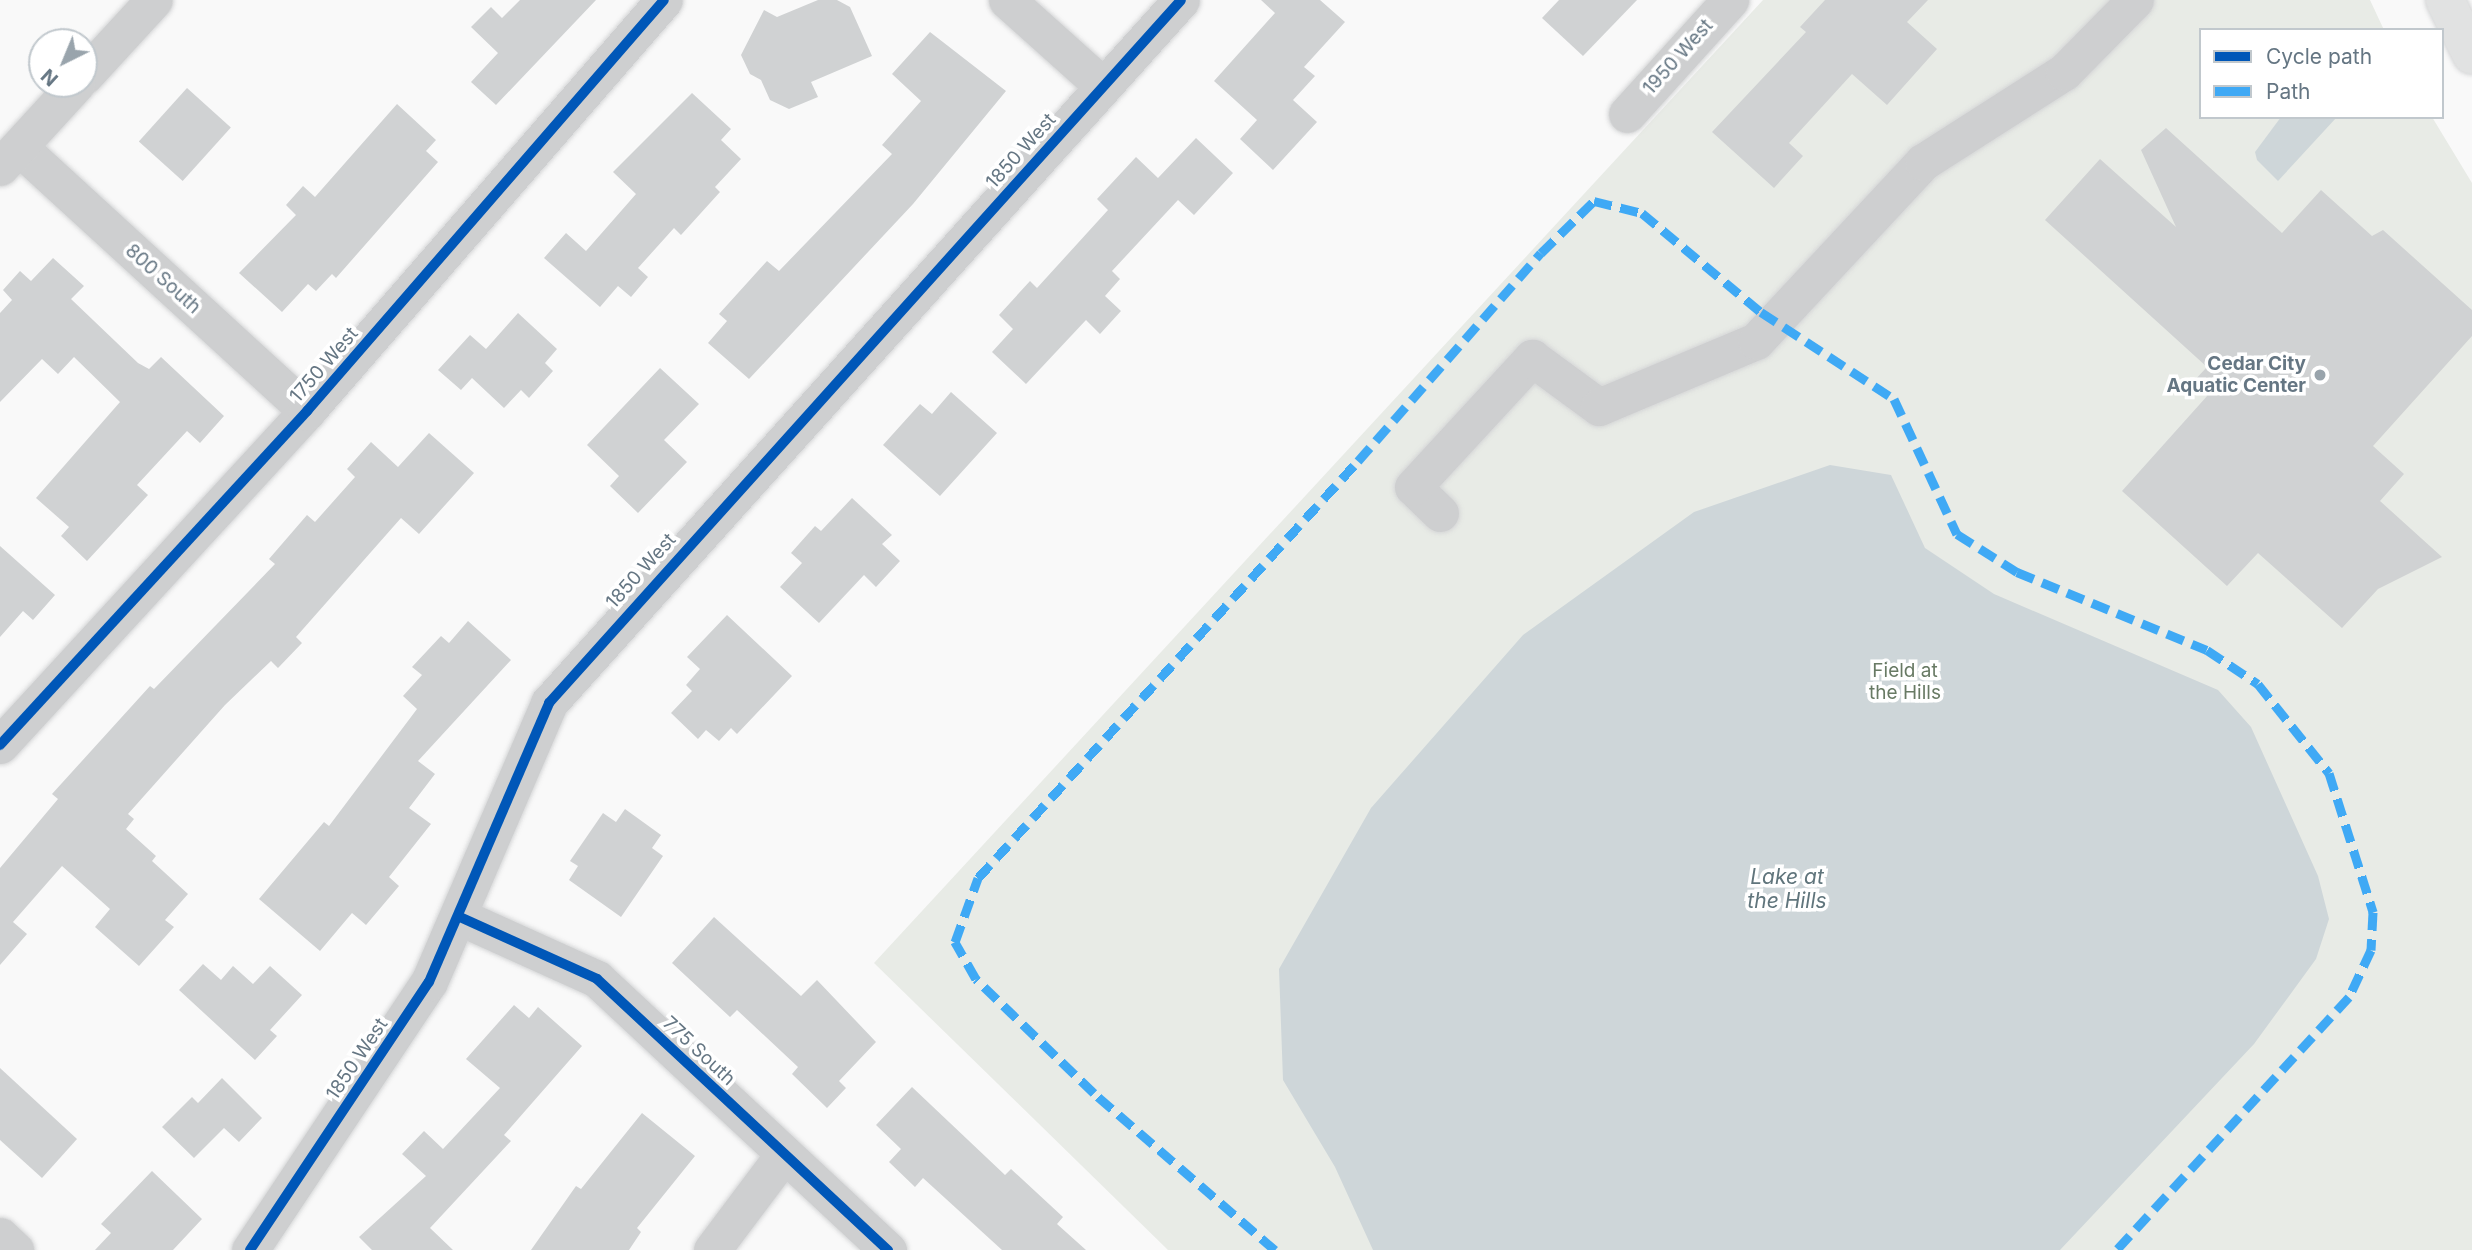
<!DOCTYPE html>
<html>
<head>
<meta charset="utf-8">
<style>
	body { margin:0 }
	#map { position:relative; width:2472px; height:1250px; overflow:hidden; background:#f9f9f9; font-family:Inter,sans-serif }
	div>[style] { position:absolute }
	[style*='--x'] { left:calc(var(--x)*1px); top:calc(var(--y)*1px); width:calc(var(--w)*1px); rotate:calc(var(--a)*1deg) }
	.green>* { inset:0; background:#e8ebe6 }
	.water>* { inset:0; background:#ced6d9 }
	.building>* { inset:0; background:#d0d2d3; transform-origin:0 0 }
	.roads { filter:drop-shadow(0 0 2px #d5d6d7) drop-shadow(0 0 2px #d5d6d7) }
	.minor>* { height:37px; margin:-18.5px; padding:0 18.5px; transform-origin:18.5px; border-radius:18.5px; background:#cecfd0 }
	.major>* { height:38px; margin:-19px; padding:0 19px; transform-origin:19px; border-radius:19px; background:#e1e2e2 }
	.quiet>* { height:9px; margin-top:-4.5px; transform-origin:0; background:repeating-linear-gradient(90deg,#3fa9f5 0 18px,transparent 0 27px) }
	.cycleway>* { height:10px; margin:-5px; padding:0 5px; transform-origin:5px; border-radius:5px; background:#0057b8 }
	.dots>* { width:19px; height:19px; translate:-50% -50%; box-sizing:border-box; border:4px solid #fff; border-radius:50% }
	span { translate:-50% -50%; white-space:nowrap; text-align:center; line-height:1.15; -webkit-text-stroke:7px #fff; paint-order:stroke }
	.street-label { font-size:19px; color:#657683 }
	.poi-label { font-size:19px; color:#657683; font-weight:700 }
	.right { translate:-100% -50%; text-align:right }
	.park-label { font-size:19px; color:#687a64 }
	.water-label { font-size:21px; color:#60757c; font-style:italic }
	.legend { position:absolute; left:2199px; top:28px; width:245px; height:91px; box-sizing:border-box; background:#fff; border:2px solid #c1c8cd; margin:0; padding:9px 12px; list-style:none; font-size:21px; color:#657683 }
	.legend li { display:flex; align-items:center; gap:14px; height:35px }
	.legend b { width:35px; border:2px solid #c1c8cd }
	.north { position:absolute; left:28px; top:28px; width:70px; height:70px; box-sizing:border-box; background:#fff; border:2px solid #c1c8cd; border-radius:50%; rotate:223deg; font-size:19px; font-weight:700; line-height:28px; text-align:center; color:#657683 }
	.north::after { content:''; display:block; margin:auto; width:24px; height:32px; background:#99a4ac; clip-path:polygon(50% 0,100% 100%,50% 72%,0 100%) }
</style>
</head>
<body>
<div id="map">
	<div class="green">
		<div style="clip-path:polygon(1763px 0,2370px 0,2384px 30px,2201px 30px,2201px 117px,2432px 117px,2472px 183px,2472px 1250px,1168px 1250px,874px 963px)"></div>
	</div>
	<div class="water">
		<div style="clip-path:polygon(2281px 117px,2336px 118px,2278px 181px,2257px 160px,2255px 152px)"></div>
		<div style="clip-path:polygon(1830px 465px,1891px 475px,1925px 548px,1994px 594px,2218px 690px,2251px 727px,2318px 876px,2329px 919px,2316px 959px,2254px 1044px,2060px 1250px,1373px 1250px,1335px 1167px,1283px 1080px,1279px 969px,1371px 808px,1523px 635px,1694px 512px)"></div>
	</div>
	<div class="building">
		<div style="clip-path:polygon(520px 0,596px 0,496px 105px,471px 82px,498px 53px,471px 27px,491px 7px,502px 18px)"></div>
		<div style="clip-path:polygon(818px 0,837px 0,850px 7px,872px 56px,811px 82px,818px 97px,789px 109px,770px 100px,761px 80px,750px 74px,741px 55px,764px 10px,777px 17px)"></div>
		<div style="clip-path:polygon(1261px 0,1320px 0,1345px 22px,1304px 67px,1315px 76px,1293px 100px,1317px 122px,1273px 170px,1240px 139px,1257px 120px,1214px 81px,1275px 13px)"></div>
		<div style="clip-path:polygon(1559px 0,1637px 0,1583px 56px,1542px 18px)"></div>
		<div style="clip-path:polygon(1825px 0,1928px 0,1907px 22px,1937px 49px,1887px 105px,1852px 74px,1789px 143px,1803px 156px,1774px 188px,1712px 132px,1806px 32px,1800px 27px)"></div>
		<div style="clip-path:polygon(930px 32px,1006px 91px,913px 204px,749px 379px,708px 343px,727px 321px,719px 314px,767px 261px,779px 271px,892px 154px,882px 145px,921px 101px,892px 74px)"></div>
		<div style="left:187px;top:88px;width:59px;height:72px;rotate:42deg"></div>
		<div style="clip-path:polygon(692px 93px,731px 129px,721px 140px,741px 159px,715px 187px,720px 192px,681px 235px,674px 228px,638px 268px,648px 277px,631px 297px,618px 286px,600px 307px,544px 258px,566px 233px,586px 251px,636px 194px,613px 172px)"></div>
		<div style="clip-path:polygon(397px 104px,436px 140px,426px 151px,438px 162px,336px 278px,332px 274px,316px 291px,308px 284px,282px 312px,239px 273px,296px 215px,286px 205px,303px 186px,315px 197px)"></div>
		<div style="clip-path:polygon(2166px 128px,2282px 233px,2321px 190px,2372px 236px,2383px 230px,2472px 310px,2472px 336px,2373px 446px,2404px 474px,2380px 501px,2442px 557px,2378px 589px,2342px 628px,2258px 553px,2227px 586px,2122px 491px,2208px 395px,2193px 382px,2207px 367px,2045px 220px,2100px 159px,2176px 227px,2141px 150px)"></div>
		<div style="clip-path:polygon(1196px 138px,1233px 173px,1194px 215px,1178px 200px,1112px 271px,1120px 279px,1105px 296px,1121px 311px,1100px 334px,1086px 320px,1026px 384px,992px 352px,1013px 329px,999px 315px,1030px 281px,1037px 288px,1108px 210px,1097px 199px,1136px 157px,1158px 178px)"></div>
		<div style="clip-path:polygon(53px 258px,84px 286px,71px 299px,138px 363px,149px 369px,161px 357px,224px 416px,200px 443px,187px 431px,137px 485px,148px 495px,87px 561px,61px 536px,69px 527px,36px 498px,120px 402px,74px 357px,58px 374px,42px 359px,0 402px,0 313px,12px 300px,3px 290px,20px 271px,31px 281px)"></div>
		<div style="clip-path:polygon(518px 313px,557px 349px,545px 363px,553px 371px,529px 398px,521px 390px,504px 408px,472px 378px,461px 390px,438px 370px,470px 335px,486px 349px)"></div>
		<div style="clip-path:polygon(660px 368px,699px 404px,664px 440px,687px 462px,638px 513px,610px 486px,619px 476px,587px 445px)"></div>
		<div style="clip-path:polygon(951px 392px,997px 433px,940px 496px,883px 445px,920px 404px,932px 414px)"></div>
		<div style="clip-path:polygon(429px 433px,474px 473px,419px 534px,401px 518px,296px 637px,302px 643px,278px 668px,271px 661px,225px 705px,128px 814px,134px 819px,126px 829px,156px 856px,152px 861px,188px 894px,165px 920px,174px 927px,139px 966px,95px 927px,110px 909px,62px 866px,13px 922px,27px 934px,0 965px,0 868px,58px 799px,52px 794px,150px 686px,154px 689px,275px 564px,269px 559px,307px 515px,315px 522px,355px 477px,347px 469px,371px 442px,398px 467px)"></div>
		<div style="clip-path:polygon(852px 498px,892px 535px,882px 544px,900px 561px,876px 587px,864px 575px,819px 623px,780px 587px,802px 563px,791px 553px,815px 526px,821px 531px)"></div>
		<div style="clip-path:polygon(0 546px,55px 595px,33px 620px,23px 611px,0 637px)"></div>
		<div style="clip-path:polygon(727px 615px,792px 676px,737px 734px,731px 728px,719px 741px,706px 730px,698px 739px,671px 713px,692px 691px,686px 685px,700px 669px,687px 657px)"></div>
		<div style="clip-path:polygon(468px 621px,511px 660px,418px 761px,435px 774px,409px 808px,431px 824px,389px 877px,399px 886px,366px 925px,352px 913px,320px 951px,259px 899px,324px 822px,329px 826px,417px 709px,403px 696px,422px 675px,412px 667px,441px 636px,449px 643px)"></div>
		<div style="clip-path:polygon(625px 809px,661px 835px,652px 848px,663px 856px,621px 917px,569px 880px,578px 866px,570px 861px,603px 813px,616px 822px)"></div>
		<div style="clip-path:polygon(714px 917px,801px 996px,817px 980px,876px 1042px,839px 1081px,846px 1088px,827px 1108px,792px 1074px,798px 1067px,737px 1010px,730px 1017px,672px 963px)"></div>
		<div style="clip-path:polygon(203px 964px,221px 980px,233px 966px,253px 984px,270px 966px,302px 995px,270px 1030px,277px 1036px,255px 1060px,179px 990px)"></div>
		<div style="clip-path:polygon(514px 1005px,529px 1018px,538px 1007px,582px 1046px,504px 1135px,511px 1141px,430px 1228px,453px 1250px,372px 1250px,359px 1237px,426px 1176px,402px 1154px,424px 1131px,443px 1149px,500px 1088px,466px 1059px)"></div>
		<div style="clip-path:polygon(0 1068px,77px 1139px,42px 1178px,0 1140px)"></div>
		<div style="clip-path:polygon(222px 1078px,262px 1118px,239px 1142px,224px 1128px,194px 1158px,162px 1127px,192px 1097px,198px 1103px)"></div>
		<div style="clip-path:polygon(912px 1087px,1005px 1175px,1011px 1169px,1063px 1217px,1057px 1224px,1086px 1250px,1002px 1250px,923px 1178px,915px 1187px,889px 1162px,901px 1149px,876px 1125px)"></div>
		<div style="clip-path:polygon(642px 1113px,695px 1156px,637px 1228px,641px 1232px,629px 1250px,531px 1250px,576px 1186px,581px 1189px)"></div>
		<div style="clip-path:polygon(152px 1171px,202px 1219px,173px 1250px,95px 1250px,111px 1233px,101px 1224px)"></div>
	</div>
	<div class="roads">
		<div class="minor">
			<div style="--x:1007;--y:0;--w:129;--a:41.9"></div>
			<div style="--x:84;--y:76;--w:103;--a:-47.4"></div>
			<div style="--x:1627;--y:114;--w:154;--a:-47.9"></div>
			<div style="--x:19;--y:147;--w:391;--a:42.5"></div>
			<div style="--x:0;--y:167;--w:113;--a:-47.5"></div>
			<div style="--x:1440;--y:513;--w:37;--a:-136"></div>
			<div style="--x:1413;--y:487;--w:176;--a:-47.3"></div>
			<div style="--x:1532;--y:358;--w:83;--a:36.2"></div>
			<div style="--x:1599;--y:407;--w:170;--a:-22.8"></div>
			<div style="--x:1756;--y:341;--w:245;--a:-47"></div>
			<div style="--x:1923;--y:162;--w:167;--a:-32.6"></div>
			<div style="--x:2064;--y:72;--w:101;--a:-45.4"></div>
			<div style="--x:0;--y:745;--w:454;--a:-47.4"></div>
			<div style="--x:307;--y:411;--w:544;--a:-49.02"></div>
			<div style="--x:460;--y:917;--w:150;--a:24.3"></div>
			<div style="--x:597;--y:979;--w:398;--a:43"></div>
			<div style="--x:0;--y:1236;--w:21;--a:43"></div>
			<div style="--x:250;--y:1250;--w:322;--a:-56.3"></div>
			<div style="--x:429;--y:982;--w:304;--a:-66.7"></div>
			<div style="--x:549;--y:703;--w:945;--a:-48.04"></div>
			<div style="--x:712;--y:1250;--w:120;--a:-53.1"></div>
		</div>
		<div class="major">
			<div style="--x:2445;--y:0;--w:61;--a:63.9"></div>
		</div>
	</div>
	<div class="quiet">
		<div style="--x:1275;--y:1250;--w:240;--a:-139.1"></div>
		<div style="--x:1094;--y:1093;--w:164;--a:-136"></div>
		<div style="--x:976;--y:979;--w:43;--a:-119.6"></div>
		<div style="--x:955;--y:942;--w:68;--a:-70.2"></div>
		<div style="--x:978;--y:878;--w:564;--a:-47.66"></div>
		<div style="--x:1358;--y:461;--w:277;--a:-48.7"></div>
		<div style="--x:1541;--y:253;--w:74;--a:-44.5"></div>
		<div style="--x:1594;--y:201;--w:49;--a:14"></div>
		<div style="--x:1642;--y:213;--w:155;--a:39.8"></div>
		<div style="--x:1761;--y:312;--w:159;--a:33.2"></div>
		<div style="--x:1894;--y:399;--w:149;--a:65"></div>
		<div style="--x:1957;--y:534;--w:71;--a:32.3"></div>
		<div style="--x:2017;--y:572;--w:205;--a:22.3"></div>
		<div style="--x:2207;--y:650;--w:61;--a:33.7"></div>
		<div style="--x:2258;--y:684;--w:114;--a:51.4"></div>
		<div style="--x:2329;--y:773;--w:146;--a:72.4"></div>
		<div style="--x:2373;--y:912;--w:38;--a:93"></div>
		<div style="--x:2371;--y:950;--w:52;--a:115.1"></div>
		<div style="--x:2349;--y:997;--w:344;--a:132.6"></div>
	</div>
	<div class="cycleway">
		<div style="--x:0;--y:745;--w:454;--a:-47.4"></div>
		<div style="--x:307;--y:411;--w:544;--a:-49.02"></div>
		<div style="--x:460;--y:917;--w:150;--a:24.3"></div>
		<div style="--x:597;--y:979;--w:398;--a:43"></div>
		<div style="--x:250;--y:1250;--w:322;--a:-56.3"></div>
		<div style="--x:429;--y:982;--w:304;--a:-66.7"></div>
		<div style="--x:549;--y:703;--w:945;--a:-48.04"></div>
	</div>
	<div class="dots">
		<div style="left:2320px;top:375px;background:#99a4ac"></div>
	</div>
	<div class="street-label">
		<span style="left:1678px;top:57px;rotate:-48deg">1950 West</span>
		<span style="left:1021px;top:151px;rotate:-48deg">1850 West</span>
		<span style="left:163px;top:279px;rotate:42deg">800 South</span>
		<span style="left:324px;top:365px;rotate:-49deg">1750 West</span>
		<span style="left:641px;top:571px;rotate:-48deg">1850 West</span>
		<span style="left:699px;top:1051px;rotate:43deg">775 South</span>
		<span style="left:357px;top:1059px;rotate:-56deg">1850 West</span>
	</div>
	<div class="poi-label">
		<span class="right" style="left:2306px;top:375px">Cedar City<br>Aquatic Center</span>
	</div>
	<div class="park-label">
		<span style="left:1905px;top:682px">Field at<br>the Hills</span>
	</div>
	<div class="water-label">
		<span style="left:1787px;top:889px">Lake at<br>the Hills</span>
	</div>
	<ul class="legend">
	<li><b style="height:9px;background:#0057b8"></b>Cycle path</li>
	<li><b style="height:9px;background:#3fa9f5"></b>Path</li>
	</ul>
	<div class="north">N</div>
</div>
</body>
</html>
